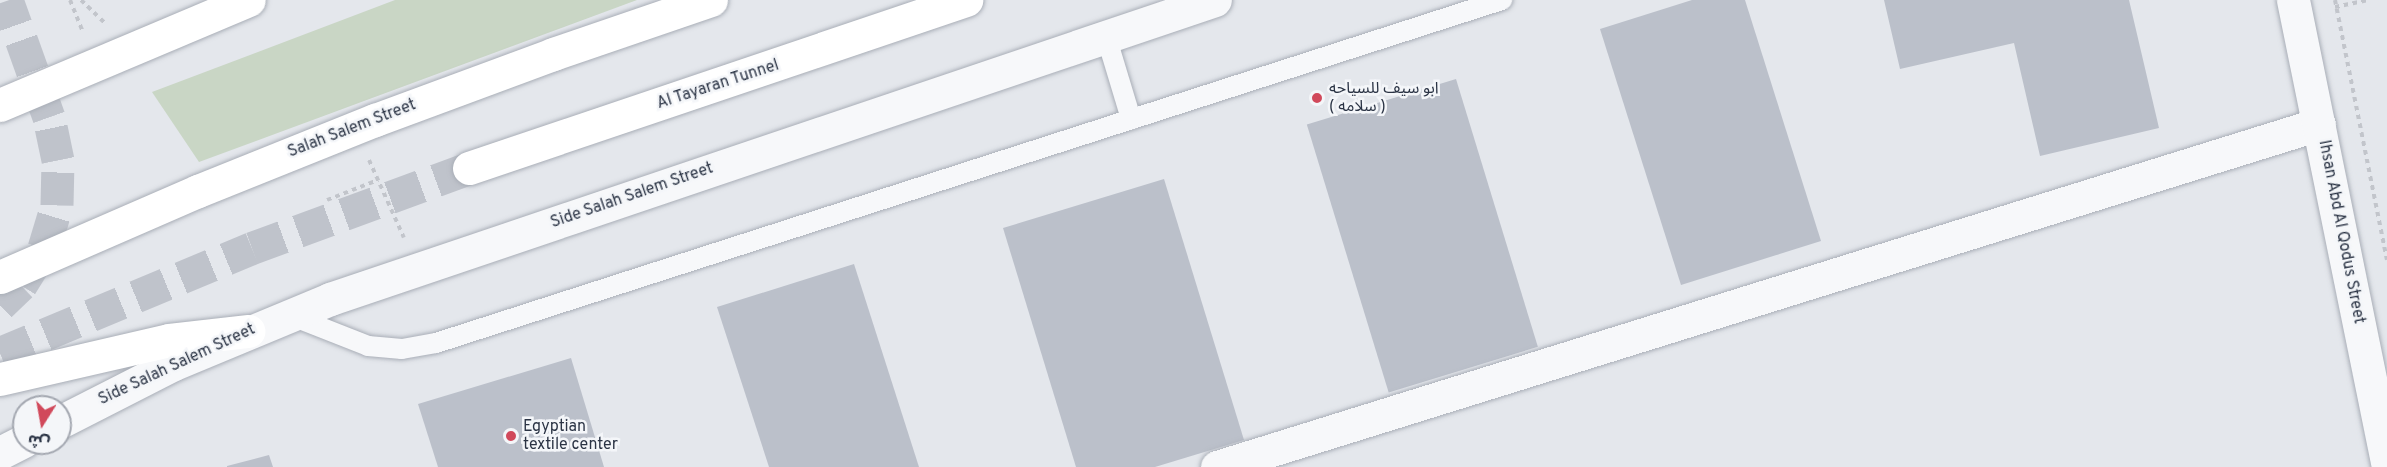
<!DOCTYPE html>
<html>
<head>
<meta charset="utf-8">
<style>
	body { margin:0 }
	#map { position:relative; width:2387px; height:467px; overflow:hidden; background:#e4e7ec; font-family:Overpass,"Noto Sans Arabic",sans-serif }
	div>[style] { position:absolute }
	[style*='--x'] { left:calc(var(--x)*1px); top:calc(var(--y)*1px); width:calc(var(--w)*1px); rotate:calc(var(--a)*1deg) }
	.green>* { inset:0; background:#c9d6c5 }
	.building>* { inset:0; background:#bbc0ca; transform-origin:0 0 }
	.secondary-tunnel>* { height:33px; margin-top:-16.5px; transform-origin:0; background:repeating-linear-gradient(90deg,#bfc3cb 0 33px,transparent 0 49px) }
	.path>* { height:4px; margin-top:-2px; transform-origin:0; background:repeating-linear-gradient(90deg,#c2c5cb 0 4.5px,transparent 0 9px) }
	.roads { filter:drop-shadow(0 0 2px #a9aeb7) drop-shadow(0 0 2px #a9aeb7) }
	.service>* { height:20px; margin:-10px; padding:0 10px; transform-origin:10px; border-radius:10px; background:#f7f8fa }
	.minor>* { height:33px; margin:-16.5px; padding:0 16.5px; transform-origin:16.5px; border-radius:16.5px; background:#f7f8fa }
	.tertiary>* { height:33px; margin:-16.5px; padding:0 16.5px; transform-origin:16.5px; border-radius:16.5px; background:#f7f8fa }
	.secondary>* { height:33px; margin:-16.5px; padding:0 16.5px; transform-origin:16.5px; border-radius:16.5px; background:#fff }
	.trunk>* { height:33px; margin:-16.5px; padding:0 16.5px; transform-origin:16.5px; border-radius:16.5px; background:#fff }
	.dots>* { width:16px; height:16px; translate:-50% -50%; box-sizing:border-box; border:3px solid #f4f6f9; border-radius:50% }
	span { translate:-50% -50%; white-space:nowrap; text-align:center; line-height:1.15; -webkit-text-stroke:5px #f4f6f9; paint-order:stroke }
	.street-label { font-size:16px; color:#2b3445 }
	.poi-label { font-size:16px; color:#2b3445 }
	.left { translate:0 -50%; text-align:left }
	.north { position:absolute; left:12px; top:395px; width:60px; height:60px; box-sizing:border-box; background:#f4f6f9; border:2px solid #a4a8b1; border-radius:50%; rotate:191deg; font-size:16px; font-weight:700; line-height:24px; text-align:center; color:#2b3445 }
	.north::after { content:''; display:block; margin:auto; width:21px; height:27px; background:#d1495b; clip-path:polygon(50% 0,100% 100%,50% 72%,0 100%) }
</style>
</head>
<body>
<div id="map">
	<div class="green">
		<div style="clip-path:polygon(395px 0,637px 0,199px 162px,152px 92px)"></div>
	</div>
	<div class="building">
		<div style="clip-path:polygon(1692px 0,1745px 0,1821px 241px,1681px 285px,1600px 29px)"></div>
		<div style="clip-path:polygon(1884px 0,2129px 0,2159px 128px,2040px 156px,2014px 43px,1900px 69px)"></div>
		<div style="left:1456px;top:79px;width:280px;height:156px;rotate:73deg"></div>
		<div style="clip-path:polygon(1164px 179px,1244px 440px,1155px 467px,1076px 467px,1003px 228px)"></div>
		<div style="clip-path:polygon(854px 264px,919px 467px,769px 467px,717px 307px)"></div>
		<div style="clip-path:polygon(571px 358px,604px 467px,438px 467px,418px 404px)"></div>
		<div style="clip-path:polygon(269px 455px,273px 467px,227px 467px,227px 466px)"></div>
	</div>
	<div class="secondary-tunnel">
		<div style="--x:0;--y:305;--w:29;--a:-44"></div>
		<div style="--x:21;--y:285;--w:44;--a:-58.1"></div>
		<div style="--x:44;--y:248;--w:45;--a:-73.2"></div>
		<div style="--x:57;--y:205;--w:45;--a:-88.7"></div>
		<div style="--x:58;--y:160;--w:44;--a:-101.8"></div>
		<div style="--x:49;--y:117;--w:124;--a:-109.7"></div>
		<div style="--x:0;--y:353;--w:273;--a:-22.6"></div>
		<div style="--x:252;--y:248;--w:231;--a:-20.2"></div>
	</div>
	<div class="path">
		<div style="--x:70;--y:0;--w:35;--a:68"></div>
		<div style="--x:81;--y:0;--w:35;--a:44"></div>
		<div style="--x:2335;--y:0;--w:265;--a:78.7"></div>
		<div style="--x:2335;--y:7;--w:34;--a:-12"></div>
		<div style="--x:369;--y:160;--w:85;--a:65.8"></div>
		<div style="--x:327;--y:200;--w:55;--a:-21.4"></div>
	</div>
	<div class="roads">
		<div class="service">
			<div style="--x:1106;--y:36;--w:87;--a:73.2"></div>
			<div style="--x:292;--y:316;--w:82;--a:21.5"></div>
			<div style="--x:368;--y:346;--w:34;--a:5"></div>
			<div style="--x:402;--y:349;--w:35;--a:-10"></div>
			<div style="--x:436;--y:343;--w:1120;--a:-17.84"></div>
		</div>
		<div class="minor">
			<div style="--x:60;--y:422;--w:128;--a:-27"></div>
			<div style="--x:174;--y:364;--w:169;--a:-22.6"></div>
			<div style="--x:330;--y:299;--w:934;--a:-18.67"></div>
			<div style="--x:0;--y:453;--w:27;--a:-27"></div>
			<div style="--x:1217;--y:467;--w:1154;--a:-17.29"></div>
		</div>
		<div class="tertiary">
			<div style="--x:2293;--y:0;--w:472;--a:78.5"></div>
		</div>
		<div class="secondary">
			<div style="--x:469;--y:168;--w:525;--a:-18.68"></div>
		</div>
		<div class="trunk">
			<div style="--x:0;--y:105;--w:270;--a:-22.9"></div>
			<div style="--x:0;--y:277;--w:216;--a:-23.5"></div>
			<div style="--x:198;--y:191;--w:191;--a:-21.9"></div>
			<div style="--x:375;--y:120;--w:190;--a:-20.3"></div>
			<div style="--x:553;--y:54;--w:167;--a:-18.9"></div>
			<div style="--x:0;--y:379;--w:173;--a:-13"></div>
			<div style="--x:169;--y:340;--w:80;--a:-6.5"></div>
		</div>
	</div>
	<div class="dots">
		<div style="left:1317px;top:98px;background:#d1495b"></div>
		<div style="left:511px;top:436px;background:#d1495b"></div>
	</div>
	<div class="street-label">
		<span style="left:718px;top:85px;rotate:-18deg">Al Tayaran Tunnel</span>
		<span style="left:352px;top:129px;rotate:-21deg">Salah Salem Street</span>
		<span style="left:632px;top:196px;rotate:-19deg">Side Salah Salem Street</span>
		<span style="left:2341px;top:232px;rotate:79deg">Ihsan Abd Al Qodus Street</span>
		<span style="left:177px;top:365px;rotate:-25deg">Side Salah Salem Street</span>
	</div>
	<div class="poi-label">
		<span class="left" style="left:1329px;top:98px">ابو سيف للسياحه<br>( سلامه )</span>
		<span class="left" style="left:523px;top:436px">Egyptian<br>textile center</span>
	</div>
	<div class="north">ش</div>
</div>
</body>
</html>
